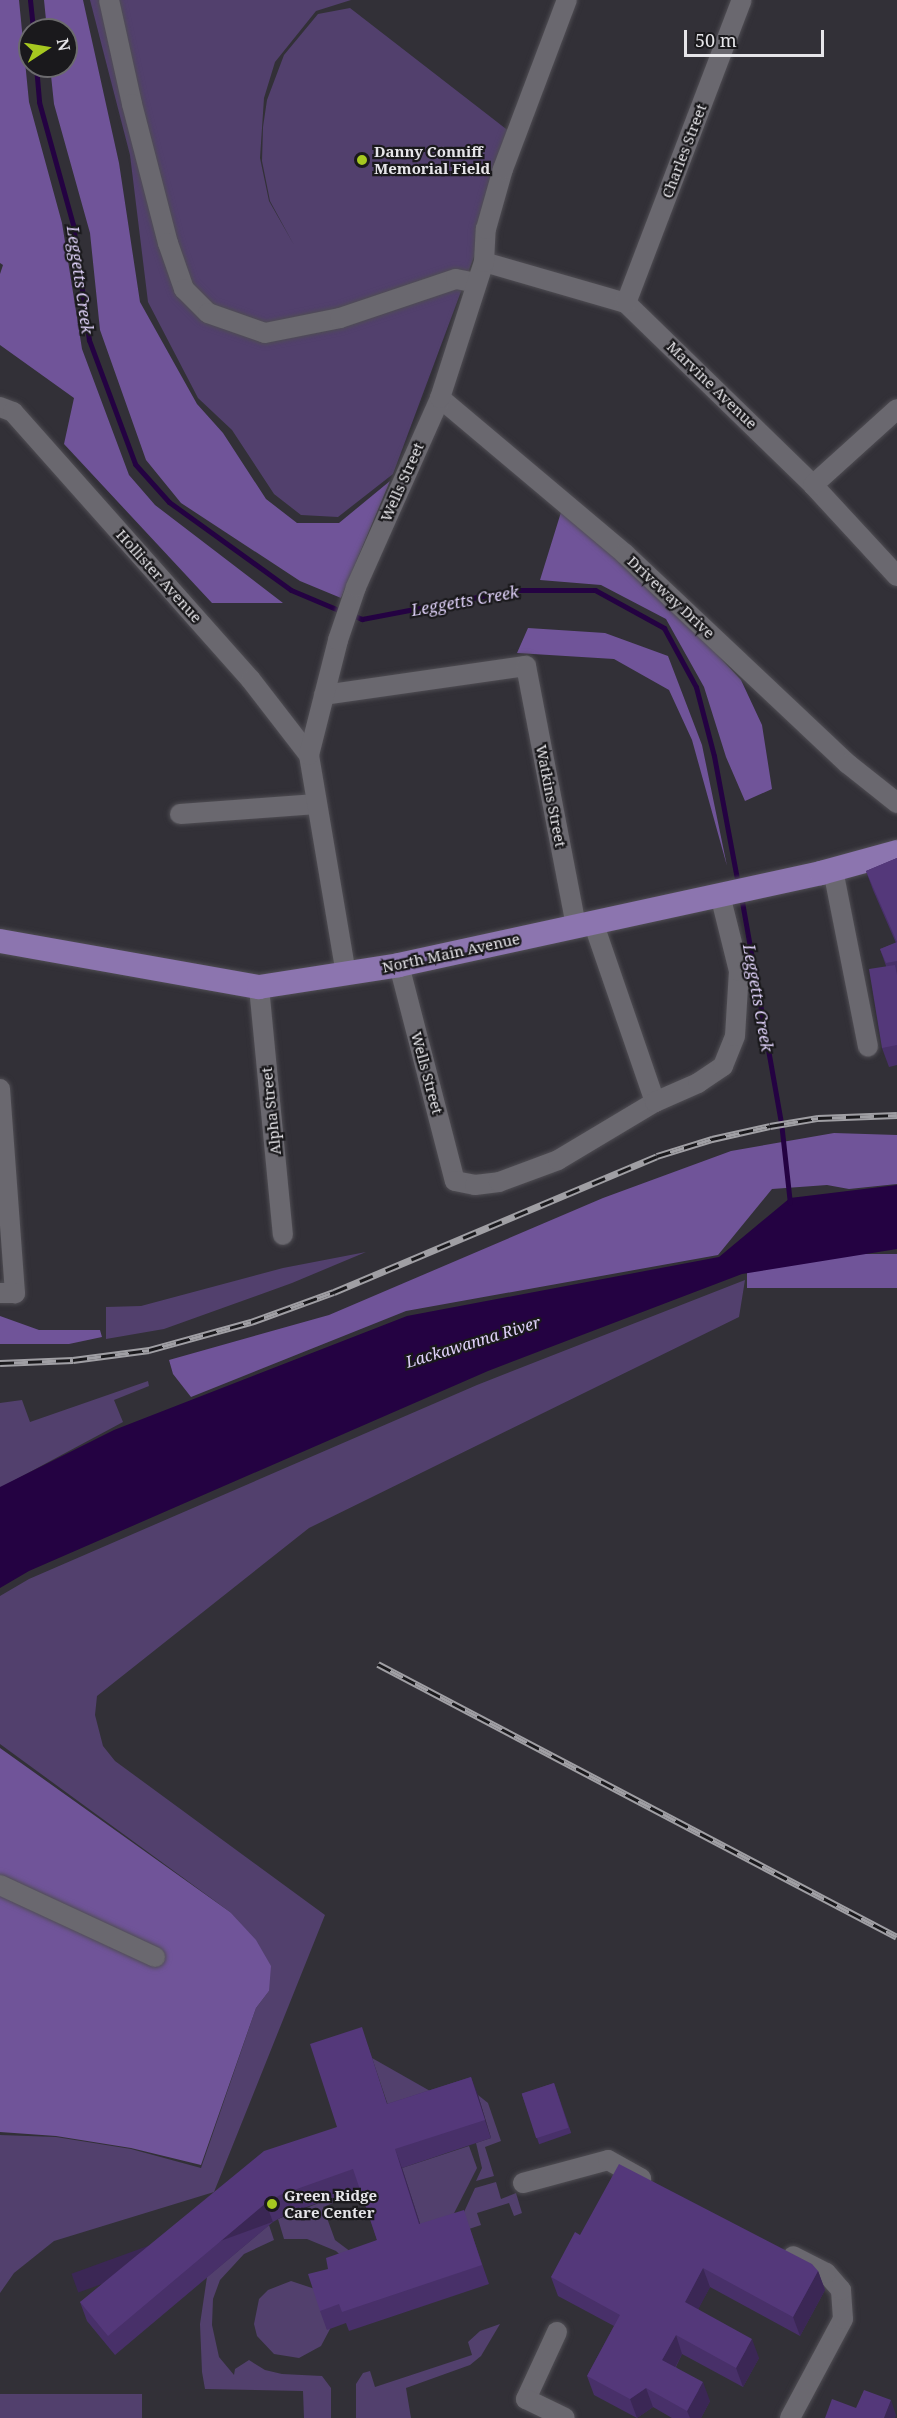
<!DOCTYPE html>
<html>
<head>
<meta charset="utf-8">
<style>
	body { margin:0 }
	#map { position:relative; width:897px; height:2418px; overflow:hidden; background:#323037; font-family:"Noto Serif",serif }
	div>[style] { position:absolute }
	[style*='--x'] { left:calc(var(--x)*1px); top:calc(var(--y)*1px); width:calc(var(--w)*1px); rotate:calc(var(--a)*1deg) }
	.green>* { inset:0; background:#52406d; transform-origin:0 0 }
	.forest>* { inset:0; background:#705499; transform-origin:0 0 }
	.water>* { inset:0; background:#240242 }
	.stream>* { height:5px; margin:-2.5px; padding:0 2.5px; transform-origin:2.5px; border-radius:2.5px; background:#240242 }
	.roads { filter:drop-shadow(0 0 2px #4f4d53) drop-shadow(0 0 2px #4f4d53) }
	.minor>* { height:20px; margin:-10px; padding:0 10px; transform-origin:10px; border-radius:10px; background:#6a686f }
	.major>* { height:24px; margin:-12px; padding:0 12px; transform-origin:12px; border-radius:12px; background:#8c75af }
	.rail>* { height:7px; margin-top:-3.5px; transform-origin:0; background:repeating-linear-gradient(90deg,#1a191c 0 14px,#a09fa4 0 28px); box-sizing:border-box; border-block:2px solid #a09fa4 }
	.wall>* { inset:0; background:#483069; transform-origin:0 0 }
	.shaded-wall>* { inset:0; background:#3b2755; transform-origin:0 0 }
	.building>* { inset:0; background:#54387a; transform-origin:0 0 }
	.dots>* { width:16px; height:16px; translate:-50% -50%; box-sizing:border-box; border:3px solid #1a191c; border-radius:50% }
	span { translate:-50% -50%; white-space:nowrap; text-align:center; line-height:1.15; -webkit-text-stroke:4.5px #1a191c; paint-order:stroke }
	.poi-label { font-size:15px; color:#e6e5e9; font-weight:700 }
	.left { translate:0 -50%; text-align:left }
	.street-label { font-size:15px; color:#e6e5e9 }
	.water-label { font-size:16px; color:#e0d2fa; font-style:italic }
	.north { position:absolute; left:18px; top:18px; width:60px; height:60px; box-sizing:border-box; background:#1a191c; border:2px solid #6c6b6e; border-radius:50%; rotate:78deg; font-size:16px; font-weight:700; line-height:24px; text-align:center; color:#e6e5e9 }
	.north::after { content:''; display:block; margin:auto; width:21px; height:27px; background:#a6c820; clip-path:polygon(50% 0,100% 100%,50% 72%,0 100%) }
	.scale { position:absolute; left:684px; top:30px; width:140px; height:27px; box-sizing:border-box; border:3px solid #e6e5e9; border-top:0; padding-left:8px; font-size:18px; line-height:21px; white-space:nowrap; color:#e6e5e9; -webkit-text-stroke:4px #1a191c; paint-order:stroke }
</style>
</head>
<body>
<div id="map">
	<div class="green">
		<div style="clip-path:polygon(90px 0,351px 0,316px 11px,275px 62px,264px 98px,260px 158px,269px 201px,294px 245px,270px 201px,262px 161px,263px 127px,267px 100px,284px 55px,318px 14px,350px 8px,510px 132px,475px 254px,393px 474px,338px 517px,301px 515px,274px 494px,232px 430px,198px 398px,148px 302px,130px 155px)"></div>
		<div style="clip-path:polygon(366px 1252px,292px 1283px,164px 1329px,106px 1339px,106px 1307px,141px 1306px,283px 1268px)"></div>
		<div style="clip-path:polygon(745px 1280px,739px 1317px,309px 1528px,97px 1696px,95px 1715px,103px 1746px,115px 1761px,325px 1915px,214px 2192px,54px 2241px,14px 2273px,0 2293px,0 2135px,56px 2137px,131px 2149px,201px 2168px,256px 2008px,269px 1991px,230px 1912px,0 1744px,0 1596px,29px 1579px,477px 1385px)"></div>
		<div style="clip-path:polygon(148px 1381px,149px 1386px,114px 1400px,123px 1422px,0 1488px,0 1403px,22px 1400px,30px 1422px)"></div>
		<div style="clip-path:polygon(372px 2058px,453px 2104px,394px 2123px)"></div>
		<div style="clip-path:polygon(478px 2095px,488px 2103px,501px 2141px,485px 2147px,494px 2176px,476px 2181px,482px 2168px,476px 2143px,491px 2138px)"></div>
		<div style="clip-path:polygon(469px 2146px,477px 2168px,447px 2227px,424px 2236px,402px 2168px)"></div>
		<div style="clip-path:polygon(496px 2182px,501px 2199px,516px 2193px,522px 2213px,514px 2216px,509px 2203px,477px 2213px,481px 2225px,454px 2234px,475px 2188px)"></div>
		<div style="clip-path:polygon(342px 2194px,344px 2199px,323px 2207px,335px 2240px,351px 2252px,348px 2262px,336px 2251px,307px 2239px,284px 2239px,278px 2219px)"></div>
		<div style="clip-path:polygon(269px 2225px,274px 2240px,244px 2254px,220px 2280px,213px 2299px,212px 2325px,219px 2357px,234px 2375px,235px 2369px,249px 2360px,265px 2370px,282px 2374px,322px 2376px,331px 2388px,331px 2418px,304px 2418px,303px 2391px,205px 2389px,202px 2372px,200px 2324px,207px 2277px)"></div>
		<div style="clip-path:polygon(291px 2281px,315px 2289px,327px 2329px,330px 2329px,321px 2346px,299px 2358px,274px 2354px,257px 2336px,254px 2324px,259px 2299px,268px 2290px)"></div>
		<div style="clip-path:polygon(500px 2324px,481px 2356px,470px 2365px,406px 2388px,411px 2418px,356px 2418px,356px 2384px,363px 2373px,370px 2371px,375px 2387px,472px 2355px,468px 2342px,480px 2331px)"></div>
		<div style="left:0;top:2394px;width:142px;height:24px"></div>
	</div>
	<div class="forest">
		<div style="clip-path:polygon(0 0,19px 0,29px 102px,62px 223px,82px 349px,129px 475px,155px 505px,283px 603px,212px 603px,64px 444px,74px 398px,0 345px,0 274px,3px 265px,0 263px)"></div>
		<div style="clip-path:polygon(44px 0,83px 0,119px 163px,140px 302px,197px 404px,223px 433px,266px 499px,297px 523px,339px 523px,390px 481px,341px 598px,300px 581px,181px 503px,146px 460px,100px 330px,90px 233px,54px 104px,50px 66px,66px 66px,66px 30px,47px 30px)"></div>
		<div style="clip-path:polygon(562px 509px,670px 604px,741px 680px,762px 725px,772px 789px,745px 801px,726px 757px,704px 687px,666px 619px,601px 585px,540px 580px)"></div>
		<div style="clip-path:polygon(528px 628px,605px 633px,668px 656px,702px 745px,727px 866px,692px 740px,669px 690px,614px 659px,517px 653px)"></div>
		<div style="clip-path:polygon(834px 1133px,897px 1135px,897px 1184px,849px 1189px,827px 1185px,772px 1189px,718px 1255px,406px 1311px,191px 1397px,173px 1374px,169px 1360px,329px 1315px,603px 1198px,731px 1151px)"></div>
		<div style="left:897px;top:1254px;width:34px;height:150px;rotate:90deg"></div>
		<div style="clip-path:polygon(0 1316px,39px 1330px,100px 1330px,102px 1337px,69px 1344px,0 1344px)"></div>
		<div style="clip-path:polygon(0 1748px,230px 1912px,256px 1940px,271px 1966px,269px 1991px,256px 2008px,201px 2165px,131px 2148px,56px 2136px,0 2132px)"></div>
	</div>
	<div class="water">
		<div style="clip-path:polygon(897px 1185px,897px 1249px,742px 1274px,488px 1371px,29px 1571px,0 1588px,0 1487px,114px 1430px,407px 1316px,719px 1257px,790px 1198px)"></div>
	</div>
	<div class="stream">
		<div style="--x:30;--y:0;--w:30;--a:84"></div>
		<div style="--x:36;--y:66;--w:36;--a:85"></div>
		<div style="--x:39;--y:102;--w:128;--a:74.5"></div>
		<div style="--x:73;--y:225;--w:116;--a:82.1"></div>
		<div style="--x:89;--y:340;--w:132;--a:69.6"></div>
		<div style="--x:135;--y:464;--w:51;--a:48.2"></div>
		<div style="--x:169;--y:502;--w:150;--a:35.8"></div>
		<div style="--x:291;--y:590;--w:56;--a:22.9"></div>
		<div style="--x:352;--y:615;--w:11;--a:22"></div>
		<div style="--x:362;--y:619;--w:155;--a:-10.8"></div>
		<div style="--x:514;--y:590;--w:81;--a:0"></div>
		<div style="--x:595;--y:590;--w:79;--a:28.8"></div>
		<div style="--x:664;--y:628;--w:67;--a:61.5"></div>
		<div style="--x:696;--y:687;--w:71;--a:75.4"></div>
		<div style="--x:714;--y:756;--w:130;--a:79.4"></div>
		<div style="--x:741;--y:896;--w:230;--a:80"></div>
		<div style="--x:781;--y:1122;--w:81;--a:83.7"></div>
	</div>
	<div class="roads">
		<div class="minor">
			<div style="--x:109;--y:0;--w:107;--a:77.5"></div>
			<div style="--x:132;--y:104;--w:144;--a:75.5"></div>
			<div style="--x:168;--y:243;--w:49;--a:70.8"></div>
			<div style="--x:184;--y:289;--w:34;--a:45"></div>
			<div style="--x:208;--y:313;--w:60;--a:19.3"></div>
			<div style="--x:265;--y:333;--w:76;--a:-11.3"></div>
			<div style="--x:340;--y:318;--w:122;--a:-18.6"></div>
			<div style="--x:456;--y:279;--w:21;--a:11"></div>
			<div style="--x:484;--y:262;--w:148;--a:16.1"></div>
			<div style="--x:626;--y:303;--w:261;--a:44.2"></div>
			<div style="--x:813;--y:485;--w:124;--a:47.3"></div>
			<div style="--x:626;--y:303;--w:324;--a:-69.1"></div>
			<div style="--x:440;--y:398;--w:242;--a:40.1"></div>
			<div style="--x:625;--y:554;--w:306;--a:43.3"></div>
			<div style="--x:848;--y:764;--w:63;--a:38.5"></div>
			<div style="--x:0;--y:407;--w:14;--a:21"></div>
			<div style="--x:13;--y:412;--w:358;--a:48.4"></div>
			<div style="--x:251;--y:680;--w:95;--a:52.3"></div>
			<div style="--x:813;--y:485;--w:113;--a:-42.1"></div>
			<div style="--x:324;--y:695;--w:204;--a:-8.2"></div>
			<div style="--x:526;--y:666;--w:264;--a:79.1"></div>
			<div style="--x:180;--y:814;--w:137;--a:-4.2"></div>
			<div style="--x:833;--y:870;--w:180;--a:78.8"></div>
			<div style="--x:399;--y:965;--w:223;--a:75.5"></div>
			<div style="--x:455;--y:1181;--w:20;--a:11"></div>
			<div style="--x:475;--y:1185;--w:24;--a:-7"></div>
			<div style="--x:499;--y:1182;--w:63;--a:-20.4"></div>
			<div style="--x:558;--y:1160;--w:113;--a:-30.9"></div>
			<div style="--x:655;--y:1102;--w:190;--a:-109"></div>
			<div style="--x:346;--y:974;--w:222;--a:-99.6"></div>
			<div style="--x:309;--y:755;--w:119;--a:-75.8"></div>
			<div style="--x:338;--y:640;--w:56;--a:-71.2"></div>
			<div style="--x:356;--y:587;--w:207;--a:-66"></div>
			<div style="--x:440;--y:398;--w:143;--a:-72.1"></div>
			<div style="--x:484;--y:262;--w:33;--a:-87"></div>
			<div style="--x:486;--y:229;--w:62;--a:-74.2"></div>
			<div style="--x:503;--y:169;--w:181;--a:-69.3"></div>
			<div style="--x:259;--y:987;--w:249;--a:84.5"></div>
			<div style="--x:0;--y:1089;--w:205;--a:85.8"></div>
			<div style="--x:15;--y:1293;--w:15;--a:180"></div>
			<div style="--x:655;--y:1102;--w:47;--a:-23.8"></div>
			<div style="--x:698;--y:1083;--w:30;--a:-34"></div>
			<div style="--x:723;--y:1066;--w:32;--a:-68"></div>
			<div style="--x:735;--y:1036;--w:65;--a:-86.5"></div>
			<div style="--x:739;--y:971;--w:78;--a:-104"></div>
			<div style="--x:0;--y:1885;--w:171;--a:24.9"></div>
			<div style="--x:523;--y:2183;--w:88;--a:-15.1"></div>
			<div style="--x:608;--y:2160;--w:38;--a:29"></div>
			<div style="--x:557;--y:2332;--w:74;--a:114.8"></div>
			<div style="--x:526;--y:2399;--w:43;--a:26"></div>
			<div style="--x:790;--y:2418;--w:112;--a:-61.8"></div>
			<div style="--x:843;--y:2319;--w:29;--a:-94"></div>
			<div style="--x:841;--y:2290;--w:23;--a:-131"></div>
			<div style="--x:826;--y:2273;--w:37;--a:-153"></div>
		</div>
		<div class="major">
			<div style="--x:0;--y:941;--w:263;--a:10.1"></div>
			<div style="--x:259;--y:987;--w:142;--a:-8.9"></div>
			<div style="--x:399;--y:965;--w:432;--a:-12.3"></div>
			<div style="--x:821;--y:873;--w:79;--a:-15.4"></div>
		</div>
	</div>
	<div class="rail">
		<div style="--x:0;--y:1363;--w:73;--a:-2.4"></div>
		<div style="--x:73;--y:1360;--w:77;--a:-7.5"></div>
		<div style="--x:149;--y:1350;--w:106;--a:-15.4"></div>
		<div style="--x:251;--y:1322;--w:88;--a:-19.9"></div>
		<div style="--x:334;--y:1292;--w:350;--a:-22.8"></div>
		<div style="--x:657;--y:1156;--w:58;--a:-17.2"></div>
		<div style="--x:712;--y:1139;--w:59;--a:-12.6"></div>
		<div style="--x:770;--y:1126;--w:49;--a:-9.5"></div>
		<div style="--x:818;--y:1118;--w:79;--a:-2.2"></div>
		<div style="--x:378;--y:1664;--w:586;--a:27.74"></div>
	</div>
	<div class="wall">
		<div style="clip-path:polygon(897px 858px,897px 1065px,889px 1067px,882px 1048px,886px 966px,880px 949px,896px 943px,873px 890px,866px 871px)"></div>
		<div style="clip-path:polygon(368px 2046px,387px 2104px,471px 2077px,491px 2138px,402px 2168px,420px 2224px,470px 2229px,489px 2284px,349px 2331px,346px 2323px,327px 2330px,320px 2311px,328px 2269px,377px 2240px,360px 2188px,287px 2214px,273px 2222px,115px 2355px,87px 2321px,80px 2302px,337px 2127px)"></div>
		<div style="left:554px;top:2083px;width:53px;height:34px;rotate:71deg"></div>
		<div style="clip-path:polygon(580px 2235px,818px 2271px,825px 2290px,800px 2336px,710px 2287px,698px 2309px,759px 2358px,743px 2387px,682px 2354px,676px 2367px,710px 2401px,701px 2418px,672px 2418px,653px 2407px,637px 2418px,594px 2395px,587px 2376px,614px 2326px,558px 2296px,551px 2277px)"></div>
	</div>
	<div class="shaded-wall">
		<div style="clip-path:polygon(471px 2077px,478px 2095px,491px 2138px,485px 2120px)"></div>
		<div style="clip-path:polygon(395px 2149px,402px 2168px,426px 2243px,419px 2224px)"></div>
		<div style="left:266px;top:2203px;width:20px;height:207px;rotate:70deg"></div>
		<div style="clip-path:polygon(703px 2268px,710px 2287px,692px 2321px,685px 2302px)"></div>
		<div style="clip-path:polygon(818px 2271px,825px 2290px,800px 2336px,793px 2317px)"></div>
		<div style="clip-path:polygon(676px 2335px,682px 2354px,669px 2379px,662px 2360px)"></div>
		<div style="clip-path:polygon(752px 2339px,759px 2358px,743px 2387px,736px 2368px)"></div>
		<div style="clip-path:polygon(703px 2382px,710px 2401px,701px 2418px,690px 2418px,687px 2411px)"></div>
		<div style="clip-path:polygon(646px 2388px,653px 2407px,637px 2418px,630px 2399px)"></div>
		<div style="clip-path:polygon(891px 2400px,896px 2415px,895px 2418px,884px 2418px)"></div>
	</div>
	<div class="building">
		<div style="clip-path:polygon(897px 858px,897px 961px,886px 963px,880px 949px,897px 942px,866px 871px)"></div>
		<div style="clip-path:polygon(895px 965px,897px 975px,897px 1045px,882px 1048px,869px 969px)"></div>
		<div style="clip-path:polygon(362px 2027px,387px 2104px,471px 2077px,485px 2120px,395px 2149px,419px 2224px,464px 2210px,482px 2265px,342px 2312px,339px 2304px,320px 2311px,308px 2274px,328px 2269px,326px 2258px,377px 2240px,353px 2169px,280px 2195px,266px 2203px,108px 2336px,80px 2302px,264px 2151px,337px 2127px,310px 2044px)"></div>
		<div style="left:554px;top:2083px;width:47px;height:34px;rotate:72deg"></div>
		<div style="clip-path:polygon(619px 2164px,812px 2264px,818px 2271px,793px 2317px,703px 2268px,685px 2302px,752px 2339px,736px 2368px,676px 2335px,662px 2360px,703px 2382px,687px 2411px,646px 2388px,630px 2399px,587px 2376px,620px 2315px,551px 2277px,575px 2232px,580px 2235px)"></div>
		<div style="clip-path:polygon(864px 2390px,891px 2400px,884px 2418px,825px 2418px,832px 2399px,856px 2408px)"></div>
	</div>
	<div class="dots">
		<div style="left:362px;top:160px;background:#a6c820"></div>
		<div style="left:272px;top:2204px;background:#a6c820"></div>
	</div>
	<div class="poi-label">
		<span class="left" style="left:374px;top:160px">Danny Conniff<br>Memorial Field</span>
		<span class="left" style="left:284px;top:2204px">Green Ridge<br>Care Center</span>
	</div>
	<div class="street-label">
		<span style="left:684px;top:151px;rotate:-69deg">Charles Street</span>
		<span style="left:712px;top:385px;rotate:44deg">Marvine Avenue</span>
		<span style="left:402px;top:482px;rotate:-66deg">Wells Street</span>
		<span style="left:159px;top:576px;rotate:48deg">Hollister Avenue</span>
		<span style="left:671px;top:597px;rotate:43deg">Driveway Drive</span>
		<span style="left:551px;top:796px;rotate:79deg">Watkins Street</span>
		<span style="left:451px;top:953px;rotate:-12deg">North Main Avenue</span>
		<span style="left:427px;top:1073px;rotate:75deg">Wells Street</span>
		<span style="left:271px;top:1111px;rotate:-96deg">Alpha Street</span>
	</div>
	<div class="water-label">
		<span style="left:80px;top:280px;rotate:82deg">Leggetts Creek</span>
		<span style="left:465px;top:601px;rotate:-10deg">Leggetts Creek</span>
		<span style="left:758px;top:998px;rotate:80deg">Leggetts Creek</span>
		<span style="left:473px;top:1342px;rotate:-17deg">Lackawanna River</span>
	</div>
	<div class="north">N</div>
	<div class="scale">50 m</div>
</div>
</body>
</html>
